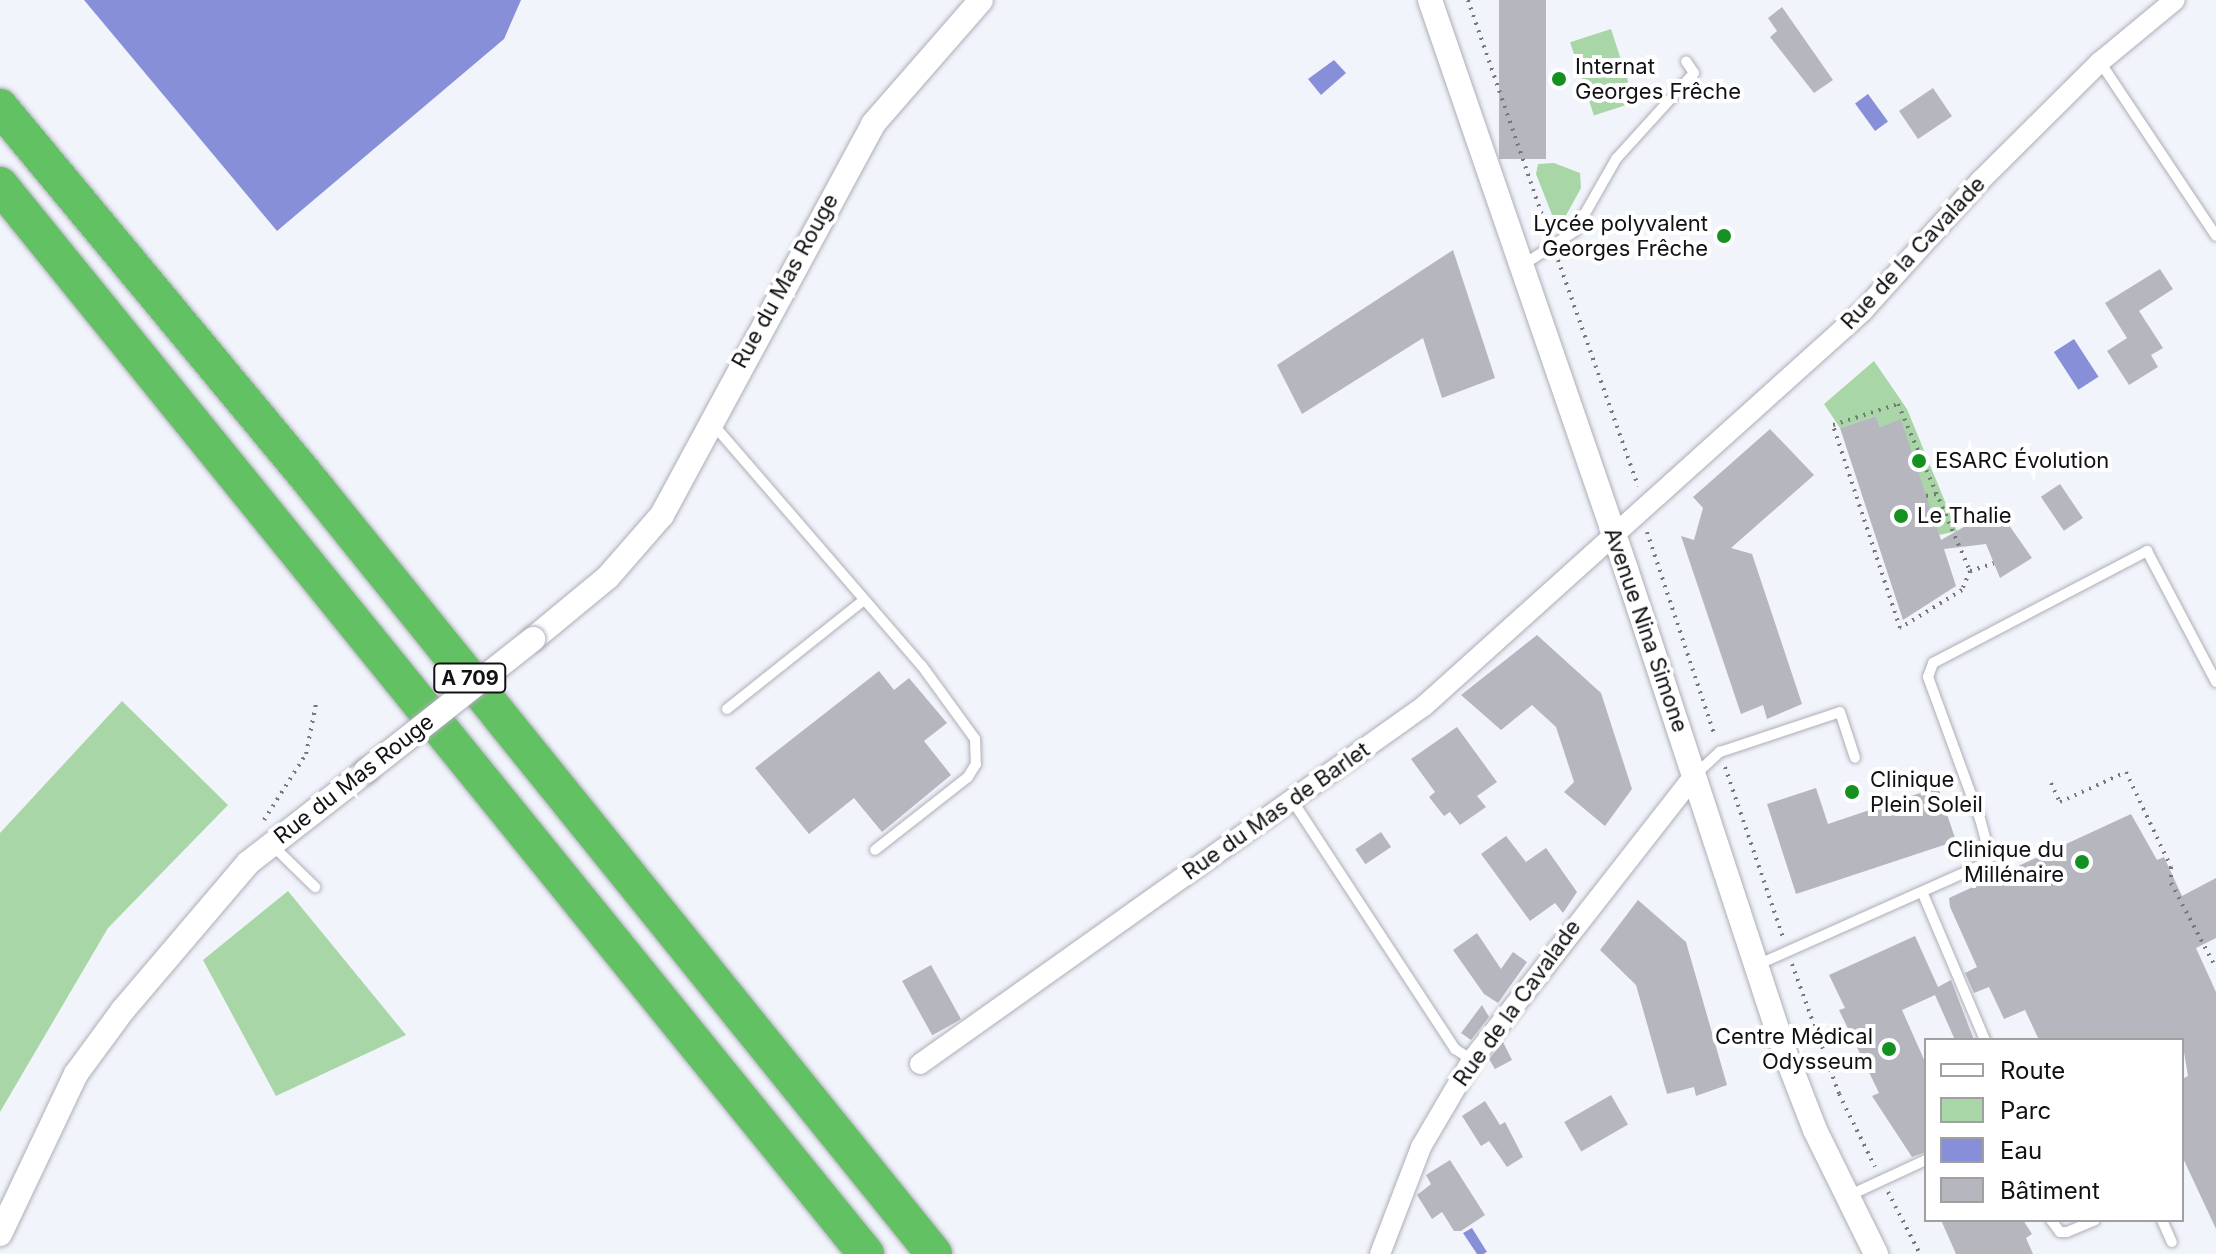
<!DOCTYPE html>
<html>
<head>
<meta charset="utf-8">
<style>
	body { margin:0 }
	#map { position:relative; width:2216px; height:1254px; overflow:hidden; background:#f2f4fc; font-family:Inter,sans-serif }
	div>[style] { position:absolute }
	[style*='--x'] { left:calc(var(--x)*1px); top:calc(var(--y)*1px); width:calc(var(--w)*1px); rotate:calc(var(--a)*1deg) }
	.green>* { inset:0; background:#a8d6a6; transform-origin:0 0 }
	.water>* { inset:0; background:#878fd8; transform-origin:0 0 }
	.building>* { inset:0; background:#b5b6be; transform-origin:0 0 }
	.path>* { height:4px; margin-top:-2px; transform-origin:0; background:repeating-linear-gradient(90deg,#77787d 0 2px,transparent 0 8px) }
	.roads { filter:drop-shadow(0 0 2px #adaeb6) drop-shadow(0 0 2px #adaeb6) }
	.service>* { height:10px; margin:-5px; padding:0 5px; transform-origin:5px; border-radius:5px; background:#fff }
	.minor>* { height:20px; margin:-10px; padding:0 10px; transform-origin:10px; border-radius:10px; background:#fff }
	.tertiary>* { height:24px; margin:-12px; padding:0 12px; transform-origin:12px; border-radius:12px; background:#fff }
	.motorway>* { height:36px; margin:-18px; padding:0 18px; transform-origin:18px; border-radius:18px; background:#62c162 }
	.bridges { filter:drop-shadow(0 0 2px #adaeb6) drop-shadow(0 0 2px #adaeb6) }
	.tertiary-bridge>* { height:24px; margin:-12px; padding:0 12px; transform-origin:12px; border-radius:12px; background:#fff }
	.dots>* { width:22px; height:22px; translate:-50% -50%; box-sizing:border-box; border:4px solid #fff; border-radius:50% }
	span { translate:-50% -50%; white-space:nowrap; text-align:center; line-height:1.15; -webkit-text-stroke:8px #fff; paint-order:stroke }
	.shield-label span { padding:2px 6px; background:#fff; border:2px solid; border-radius:6px; -webkit-text-stroke-width:0 }
	.shield-label { font-size:20px; color:#121215; font-weight:700 }
	.poi-label { font-size:22px; color:#121215 }
	.left { translate:0 -50%; text-align:left }
	.right { translate:-100% -50%; text-align:right }
	.street-label { font-size:22px; color:#121215 }
	.legend { position:absolute; left:1924px; top:1038px; width:260px; height:184px; box-sizing:border-box; background:#fff; border:2px solid #a0a0a1; margin:0; padding:10px 14px; list-style:none; font-size:24px; color:#121215 }
	.legend li { display:flex; align-items:center; gap:16px; height:40px }
	.legend b { width:40px; border:2px solid #a0a0a1 }
</style>
</head>
<body>
<div id="map">
	<div class="green">
		<div style="left:1611px;top:29px;width:77px;height:43px;rotate:72deg"></div>
		<div style="clip-path:polygon(1554px 163px,1580px 173px,1581px 188px,1558px 230px,1536px 174px,1538px 164px)"></div>
		<div style="clip-path:polygon(1874px 361px,1907px 409px,1957px 531px,1939px 535px,1901px 420px,1880px 427px,1876px 416px,1840px 428px,1824px 404px)"></div>
		<div style="clip-path:polygon(122px 701px,228px 805px,108px 928px,0 1112px,0 833px)"></div>
		<div style="clip-path:polygon(288px 891px,406px 1035px,276px 1096px,203px 960px)"></div>
	</div>
	<div class="water">
		<div style="clip-path:polygon(84px 0,521px 0,504px 39px,277px 231px)"></div>
		<div style="clip-path:polygon(1334px 60px,1346px 73px,1321px 95px,1308px 79px)"></div>
		<div style="left:1868px;top:94px;width:34px;height:16px;rotate:54deg"></div>
		<div style="left:2074px;top:339px;width:45px;height:24px;rotate:57deg"></div>
		<div style="clip-path:polygon(1472px 1228px,1487px 1252px,1483px 1254px,1477px 1254px,1463px 1233px)"></div>
	</div>
	<div class="building">
		<div style="left:1499px;top:0;width:47px;height:159px"></div>
		<div style="clip-path:polygon(1782px 7px,1833px 80px,1814px 93px,1770px 37px,1777px 31px,1768px 18px)"></div>
		<div style="left:1933px;top:88px;width:34px;height:41px;rotate:56deg"></div>
		<div style="clip-path:polygon(1453px 250px,1495px 378px,1442px 398px,1423px 338px,1302px 414px,1277px 365px)"></div>
		<div style="clip-path:polygon(2160px 269px,2173px 289px,2139px 311px,2163px 348px,2151px 355px,2158px 367px,2129px 385px,2107px 351px,2127px 338px,2105px 303px)"></div>
		<div style="clip-path:polygon(1876px 416px,1880px 427px,1901px 419px,1941px 540px,1997px 508px,2032px 558px,2000px 578px,1986px 544px,1944px 549px,1956px 586px,1903px 620px,1840px 428px)"></div>
		<div style="clip-path:polygon(1770px 429px,1814px 475px,1731px 548px,1752px 554px,1802px 704px,1767px 719px,1763px 705px,1741px 714px,1681px 536px,1694px 540px,1703px 508px,1693px 497px)"></div>
		<div style="left:2060px;top:484px;width:41px;height:23px;rotate:56deg"></div>
		<div style="clip-path:polygon(1537px 635px,1601px 693px,1632px 789px,1605px 826px,1564px 792px,1574px 782px,1556px 727px,1532px 705px,1501px 730px,1461px 695px)"></div>
		<div style="clip-path:polygon(879px 671px,894px 690px,909px 678px,947px 723px,924px 741px,951px 775px,882px 832px,854px 798px,809px 834px,755px 768px)"></div>
		<div style="clip-path:polygon(1457px 727px,1497px 782px,1477px 796px,1486px 807px,1460px 825px,1450px 812px,1444px 816px,1429px 797px,1435px 792px,1411px 759px)"></div>
		<div style="clip-path:polygon(1938px 787px,1956px 841px,1796px 894px,1767px 804px,1816px 788px,1828px 824px)"></div>
		<div style="clip-path:polygon(2131px 814px,2157px 860px,2164px 857px,2182px 896px,2216px 878px,2216px 938px,2196px 948px,2216px 992px,2216px 1229px,2182px 1156px,2182px 1079px,2188px 1076px,2182px 1040px,2039px 1040px,2025px 1010px,2004px 1019px,1989px 987px,1974px 993px,1965px 973px,1977px 967px,1950px 907px,1949px 898px)"></div>
		<div style="left:1381px;top:832px;width:18px;height:31px;rotate:56deg"></div>
		<div style="clip-path:polygon(1506px 836px,1526px 862px,1546px 848px,1577px 892px,1563px 913px,1555px 903px,1530px 921px,1481px 854px)"></div>
		<div style="clip-path:polygon(1638px 900px,1686px 942px,1727px 1085px,1696px 1096px,1694px 1087px,1667px 1094px,1636px 985px,1600px 950px)"></div>
		<div style="clip-path:polygon(1477px 933px,1501px 969px,1513px 952px,1527px 962px,1498px 1003px,1484px 994px,1453px 950px)"></div>
		<div style="clip-path:polygon(1915px 936px,1938px 987px,1951px 980px,1974px 1040px,1955px 1040px,1935px 995px,1902px 1010px,1926px 1064px,1926px 1152px,1912px 1157px,1872px 1096px,1879px 1093px,1839px 1010px,1845px 1008px,1829px 975px)"></div>
		<div style="left:931px;top:965px;width:62px;height:33px;rotate:61deg"></div>
		<div style="clip-path:polygon(1482px 1005px,1489px 1017px,1471px 1040px,1461px 1033px)"></div>
		<div style="clip-path:polygon(1503px 1042px,1512px 1060px,1495px 1069px,1489px 1059px)"></div>
		<div style="left:1611px;top:1095px;width:34px;height:54px;rotate:60deg"></div>
		<div style="clip-path:polygon(1485px 1101px,1500px 1125px,1505px 1122px,1523px 1157px,1507px 1167px,1489px 1141px,1481px 1146px,1462px 1116px)"></div>
		<div style="clip-path:polygon(1450px 1160px,1485px 1215px,1461px 1231px,1454px 1231px,1442px 1212px,1432px 1219px,1417px 1195px,1431px 1184px,1426px 1175px)"></div>
		<div style="clip-path:polygon(1941px 1220px,2023px 1220px,2032px 1234px,2026px 1238px,2033px 1254px,1956px 1254px)"></div>
	</div>
	<div class="path">
		<div style="--x:1468;--y:0;--w:242;--a:71"></div>
		<div style="--x:1558;--y:260;--w:240;--a:70.5"></div>
		<div style="--x:1926;--y:496;--w:15;--a:-11"></div>
		<div style="--x:1647;--y:532;--w:215;--a:71.6"></div>
		<div style="--x:1970;--y:571;--w:21;--a:113"></div>
		<div style="--x:1962;--y:590;--w:73;--a:148.5"></div>
		<div style="--x:1900;--y:628;--w:214;--a:-108.3"></div>
		<div style="--x:1833;--y:425;--w:68;--a:-17.9"></div>
		<div style="--x:1898;--y:404;--w:182;--a:66.7"></div>
		<div style="--x:1970;--y:571;--w:25;--a:-18"></div>
		<div style="--x:1725;--y:767;--w:180;--a:71.2"></div>
		<div style="--x:2051;--y:783;--w:21;--a:65"></div>
		<div style="--x:2060;--y:802;--w:72;--a:-24.4"></div>
		<div style="--x:2126;--y:772;--w:105;--a:64.7"></div>
		<div style="--x:2171;--y:867;--w:16;--a:90"></div>
		<div style="--x:2171;--y:883;--w:96;--a:62.1"></div>
		<div style="--x:264;--y:820;--w:78;--a:-57.5"></div>
		<div style="--x:306;--y:754;--w:51;--a:-78.7"></div>
		<div style="--x:1792;--y:964;--w:138;--a:70.1"></div>
		<div style="--x:1839;--y:1094;--w:81;--a:63.7"></div>
		<div style="--x:1888;--y:1192;--w:70;--a:62.7"></div>
	</div>
	<div class="roads">
		<div class="service">
			<div style="--x:2100;--y:62;--w:209;--a:56.3"></div>
			<div style="--x:1523;--y:265;--w:62;--a:-33.2"></div>
			<div style="--x:1575;--y:231;--w:83;--a:-60.3"></div>
			<div style="--x:1616;--y:159;--w:116;--a:-47.8"></div>
			<div style="--x:1694;--y:73;--w:14;--a:-124"></div>
			<div style="--x:712;--y:423;--w:321;--a:49.2"></div>
			<div style="--x:922;--y:666;--w:90;--a:54"></div>
			<div style="--x:975;--y:739;--w:25;--a:88"></div>
			<div style="--x:976;--y:764;--w:15;--a:122"></div>
			<div style="--x:968;--y:777;--w:118;--a:141.9"></div>
			<div style="--x:727;--y:709;--w:175;--a:-38.5"></div>
			<div style="--x:1696;--y:774;--w:33;--a:-43"></div>
			<div style="--x:1720;--y:752;--w:126;--a:-18.4"></div>
			<div style="--x:1840;--y:712;--w:48;--a:71.9"></div>
			<div style="--x:1292;--y:800;--w:298;--a:56.8"></div>
			<div style="--x:1455;--y:1049;--w:20;--a:33"></div>
			<div style="--x:273;--y:846;--w:59;--a:44.3"></div>
			<div style="--x:1923;--y:894;--w:159;--a:67"></div>
			<div style="--x:1757;--y:965;--w:251;--a:-24"></div>
			<div style="--x:1986;--y:863;--w:8;--a:-60"></div>
			<div style="--x:1990;--y:856;--w:38;--a:-105"></div>
			<div style="--x:1980;--y:819;--w:151;--a:-110.1"></div>
			<div style="--x:1928;--y:677;--w:15;--a:-70"></div>
			<div style="--x:1933;--y:663;--w:242;--a:-27.6"></div>
			<div style="--x:2147;--y:551;--w:148;--a:62.2"></div>
			<div style="--x:1848;--y:1196;--w:86;--a:-24.8"></div>
			<div style="--x:2051;--y:1220;--w:15;--a:53"></div>
			<div style="--x:2060;--y:1232;--w:7;--a:0"></div>
			<div style="--x:2067;--y:1232;--w:30;--a:-23"></div>
			<div style="--x:2162;--y:1220;--w:24;--a:66"></div>
		</div>
		<div class="minor">
			<div style="--x:920;--y:1064;--w:618;--a:-35.39"></div>
			<div style="--x:1424;--y:706;--w:591;--a:-41.98"></div>
			<div style="--x:1863;--y:311;--w:176;--a:-48"></div>
			<div style="--x:1981;--y:180;--w:168;--a:-44.8"></div>
			<div style="--x:2100;--y:62;--w:97;--a:-39.6"></div>
			<div style="--x:1380;--y:1254;--w:115;--a:-69"></div>
			<div style="--x:1421;--y:1147;--w:101;--a:-59.6"></div>
			<div style="--x:1472;--y:1060;--w:360;--a:-52"></div>
		</div>
		<div class="tertiary">
			<div style="--x:1430;--y:0;--w:602;--a:70.99"></div>
			<div style="--x:1626;--y:569;--w:506;--a:71.82"></div>
			<div style="--x:1784;--y:1050;--w:86;--a:68.8"></div>
			<div style="--x:1815;--y:1130;--w:138;--a:63.8"></div>
			<div style="--x:533;--y:639;--w:97;--a:-39.6"></div>
			<div style="--x:608;--y:577;--w:82;--a:-48.9"></div>
			<div style="--x:662;--y:515;--w:444;--a:-61.6"></div>
			<div style="--x:873;--y:124;--w:164;--a:-48.9"></div>
			<div style="--x:0;--y:1234;--w:177;--a:-64.6"></div>
			<div style="--x:76;--y:1074;--w:79;--a:-53.7"></div>
			<div style="--x:123;--y:1010;--w:193;--a:-49.6"></div>
			<div style="--x:248;--y:863;--w:150;--a:-37.9"></div>
		</div>
		<div class="motorway">
			<div style="--x:0;--y:107;--w:495;--a:50.3"></div>
			<div style="--x:316;--y:488;--w:984;--a:51.1"></div>
			<div style="--x:0;--y:185;--w:1376;--a:50.99"></div>
		</div>
	</div>
	<div class="bridges">
		<div class="tertiary-bridge">
			<div style="--x:366;--y:771;--w:213;--a:-38.3"></div>
		</div>
	</div>
	<div class="dots">
		<div style="left:1559px;top:79px;background:#149120"></div>
		<div style="left:1724px;top:236px;background:#149120"></div>
		<div style="left:1919px;top:461px;background:#149120"></div>
		<div style="left:1901px;top:516px;background:#149120"></div>
		<div style="left:1852px;top:792px;background:#149120"></div>
		<div style="left:2082px;top:862px;background:#149120"></div>
		<div style="left:1889px;top:1049px;background:#149120"></div>
	</div>
	<div class="shield-label">
		<span style="left:470px;top:678px">A 709</span>
	</div>
	<div class="poi-label">
		<span class="left" style="left:1575px;top:79px">Internat<br>Georges Frêche</span>
		<span class="right" style="left:1708px;top:236px">Lycée polyvalent<br>Georges Frêche</span>
		<span class="left" style="left:1935px;top:461px">ESARC Évolution</span>
		<span class="left" style="left:1917px;top:516px">Le Thalie</span>
		<span class="left" style="left:1870px;top:792px">Clinique<br>Plein Soleil</span>
		<span class="right" style="left:2064px;top:862px">Clinique du<br>Millénaire</span>
		<span class="right" style="left:1873px;top:1049px">Centre Médical<br>Odysseum</span>
	</div>
	<div class="street-label">
		<span style="left:1913px;top:253px;rotate:-47deg">Rue de la Cavalade</span>
		<span style="left:785px;top:281px;rotate:-61deg">Rue du Mas Rouge</span>
		<span style="left:1646px;top:630px;rotate:71deg">Avenue Nina Simone</span>
		<span style="left:354px;top:779px;rotate:-38deg">Rue du Mas Rouge</span>
		<span style="left:1276px;top:811px;rotate:-35deg">Rue du Mas de Barlet</span>
		<span style="left:1517px;top:1003px;rotate:-54deg">Rue de la Cavalade</span>
	</div>
	<ul class="legend">
	<li><b style="height:10px;background:#fff"></b>Route</li>
	<li><b style="height:22px;background:#a8d6a6"></b>Parc</li>
	<li><b style="height:22px;background:#878fd8"></b>Eau</li>
	<li><b style="height:22px;background:#b5b6be"></b>Bâtiment</li>
	</ul>
</div>
</body>
</html>
